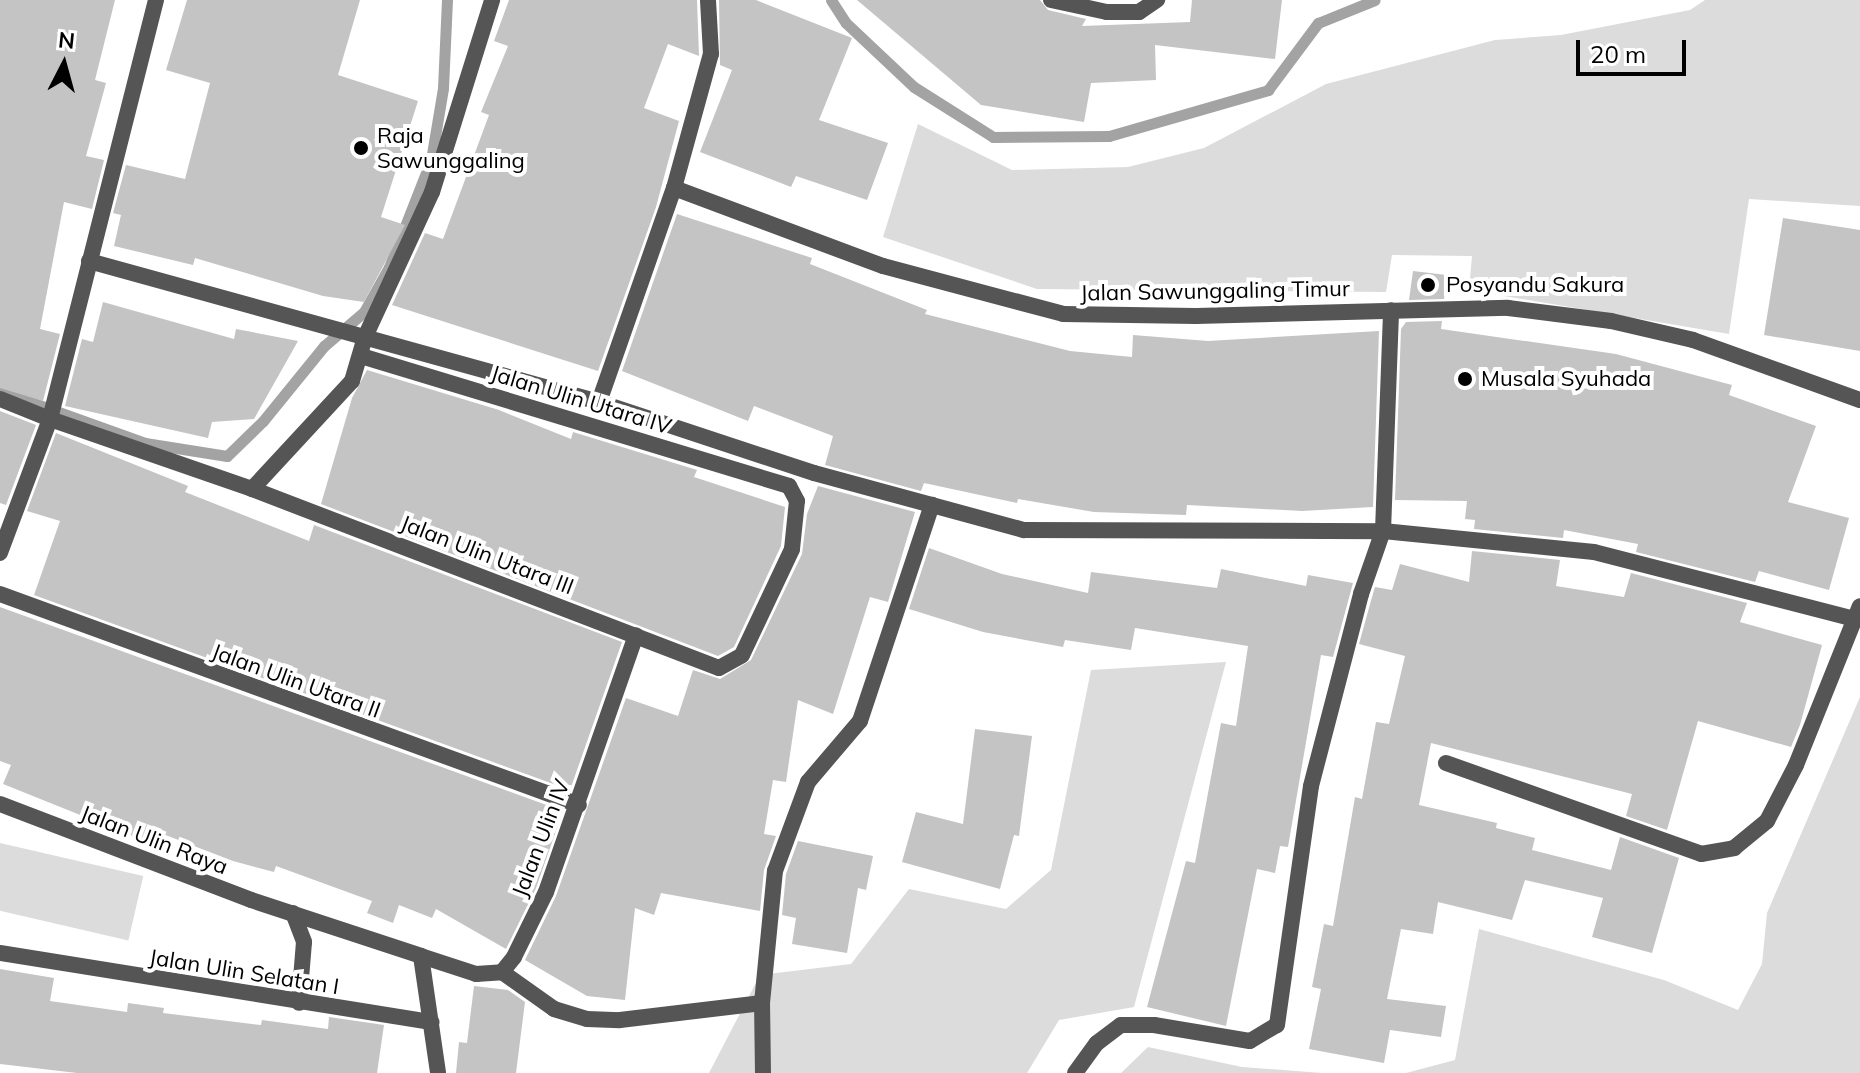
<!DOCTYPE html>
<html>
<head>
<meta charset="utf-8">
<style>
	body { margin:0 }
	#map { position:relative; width:1860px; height:1073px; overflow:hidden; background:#fff; font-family:Mulish,sans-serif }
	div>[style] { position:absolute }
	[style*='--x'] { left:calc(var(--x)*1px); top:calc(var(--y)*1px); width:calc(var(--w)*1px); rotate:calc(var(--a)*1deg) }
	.green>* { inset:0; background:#dcdcdc; transform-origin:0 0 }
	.stream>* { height:11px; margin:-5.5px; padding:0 5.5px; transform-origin:5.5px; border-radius:5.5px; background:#a3a3a3 }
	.building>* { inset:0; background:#c4c4c4 }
	.minor>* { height:16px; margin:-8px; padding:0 8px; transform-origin:8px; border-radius:8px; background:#555 }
	.dots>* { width:22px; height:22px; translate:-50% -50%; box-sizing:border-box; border:4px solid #fff; border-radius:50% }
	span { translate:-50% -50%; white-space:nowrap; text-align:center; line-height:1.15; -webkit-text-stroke:8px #fff; paint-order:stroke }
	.poi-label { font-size:22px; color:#000 }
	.left { translate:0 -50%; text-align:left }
	.street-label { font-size:22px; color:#000 }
	.north { position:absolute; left:24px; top:24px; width:80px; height:80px; -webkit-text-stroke:6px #fff; paint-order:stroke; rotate:6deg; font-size:22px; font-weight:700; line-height:32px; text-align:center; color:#000 }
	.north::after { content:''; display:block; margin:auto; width:28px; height:36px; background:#000; clip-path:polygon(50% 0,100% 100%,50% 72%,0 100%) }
	.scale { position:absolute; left:1576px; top:40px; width:110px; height:36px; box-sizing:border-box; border:4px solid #000; border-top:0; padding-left:10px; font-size:24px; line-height:28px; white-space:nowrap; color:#000; -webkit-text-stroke:6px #fff; paint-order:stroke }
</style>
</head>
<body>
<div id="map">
	<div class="green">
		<div style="clip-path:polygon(1705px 0,1860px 0,1860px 206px,1749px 199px,1729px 334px,1469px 290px,1472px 256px,1392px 255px,1386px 292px,1037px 289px,883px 237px,918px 124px,1012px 170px,1128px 167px,1204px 148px,1326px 84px,1495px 40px,1561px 35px,1690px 10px)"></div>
		<div style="clip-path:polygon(1226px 662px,1134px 1007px,1059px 1020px,1027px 1073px,709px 1073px,760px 975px,851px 964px,909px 889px,1006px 909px,1051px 870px,1091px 670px)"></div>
		<div style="clip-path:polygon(1860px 697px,1860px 1073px,1406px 1073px,1455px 1060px,1479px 929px,1664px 980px,1738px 1010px,1762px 964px,1767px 913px)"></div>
		<div style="left:0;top:843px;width:147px;height:66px;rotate:13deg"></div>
		<div style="clip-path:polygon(1148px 1047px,1242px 1067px,1322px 1073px,1121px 1073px)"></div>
	</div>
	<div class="stream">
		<div style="--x:831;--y:0;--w:27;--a:57"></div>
		<div style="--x:846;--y:23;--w:93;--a:43.3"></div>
		<div style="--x:914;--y:87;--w:93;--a:32.3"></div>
		<div style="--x:993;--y:137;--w:116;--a:-0.5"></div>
		<div style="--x:1109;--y:136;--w:166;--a:-16.1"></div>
		<div style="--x:1268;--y:90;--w:84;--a:-53.3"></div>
		<div style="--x:1318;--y:23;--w:61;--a:-22"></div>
		<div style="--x:0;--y:391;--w:154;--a:19.7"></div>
		<div style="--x:145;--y:443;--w:83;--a:9"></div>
		<div style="--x:227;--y:456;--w:50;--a:-44.2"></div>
		<div style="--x:263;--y:421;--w:97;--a:-50.9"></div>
		<div style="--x:324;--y:346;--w:52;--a:-40.4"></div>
		<div style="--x:364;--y:312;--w:51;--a:-60.9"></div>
		<div style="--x:389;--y:267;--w:115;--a:-68.6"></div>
		<div style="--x:431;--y:160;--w:73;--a:-80.5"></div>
		<div style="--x:443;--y:88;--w:88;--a:-87.4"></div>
	</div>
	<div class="building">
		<div style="clip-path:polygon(0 0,115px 0,95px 80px,106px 83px,86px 156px,104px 160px,92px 209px,64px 202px,40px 329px,60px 334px,43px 401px,0 388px)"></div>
		<div style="clip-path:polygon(187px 0,360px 0,338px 75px,418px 101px,381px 217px,405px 225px,364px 302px,323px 296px,195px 258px,193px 265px,114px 246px,121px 215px,113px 213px,126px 165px,185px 179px,210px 83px,166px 70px)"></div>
		<div style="clip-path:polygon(509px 0,697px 0,699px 56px,668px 44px,644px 108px,679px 121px,656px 207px,598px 371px,392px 305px,425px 233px,443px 239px,489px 115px,481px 112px,508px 46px,494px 41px)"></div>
		<div style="clip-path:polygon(719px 0,756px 0,852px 38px,819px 120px,888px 143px,867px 200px,796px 176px,791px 187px,700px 152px,732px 70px,720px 65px)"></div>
		<div style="clip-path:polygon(857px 0,1040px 0,1048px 10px,1086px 19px,1082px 26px,1190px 22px,1192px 0,1282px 0,1275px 59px,1155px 45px,1156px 80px,1091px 83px,1084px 122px,981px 105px)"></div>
		<div style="clip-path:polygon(677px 214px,812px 258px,810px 264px,927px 310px,925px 314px,1070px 351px,1132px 357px,1133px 335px,1208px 341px,1379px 331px,1373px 507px,1302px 511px,1187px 505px,1186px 515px,1094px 512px,1018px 499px,1017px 503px,924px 483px,921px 491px,825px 465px,833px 436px,754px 406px,748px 421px,622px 371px)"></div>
		<div style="clip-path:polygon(1783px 218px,1860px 230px,1860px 351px,1764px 335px)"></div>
		<div style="clip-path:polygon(1413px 271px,1447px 275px,1444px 299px,1409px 300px)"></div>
		<div style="clip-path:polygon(103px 302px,234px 339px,236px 329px,298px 341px,254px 419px,212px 422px,208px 438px,65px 406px,82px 339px,93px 342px)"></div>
		<div style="clip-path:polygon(1442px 321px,1441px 329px,1616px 354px,1732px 385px,1729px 395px,1816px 426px,1788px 502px,1849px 518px,1829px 590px,1759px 571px,1755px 582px,1636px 552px,1638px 544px,1564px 530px,1563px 538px,1474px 529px,1475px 520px,1465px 519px,1467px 501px,1395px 500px,1401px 329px,1406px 322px)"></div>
		<div style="clip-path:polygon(367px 370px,499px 410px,571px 439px,573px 432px,697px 470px,694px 477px,785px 507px,781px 546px,734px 647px,718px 656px,321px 504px,352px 398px)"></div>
		<div style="clip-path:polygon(0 411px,36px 425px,6px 505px,0 503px)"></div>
		<div style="clip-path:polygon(56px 433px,188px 486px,185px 492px,309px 541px,314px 525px,622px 642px,570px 790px,34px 595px,60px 521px,27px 511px)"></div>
		<div style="clip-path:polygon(818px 486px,915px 512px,888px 602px,870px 597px,833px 714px,798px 700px,786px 782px,773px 780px,764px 834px,776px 836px,764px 870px,760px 911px,661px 893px,654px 915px,635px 908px,625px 1000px,587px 996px,525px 960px,556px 896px,626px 698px,678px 716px,693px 670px,720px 679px,751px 660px,802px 554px,807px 514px)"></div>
		<div style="clip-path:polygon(929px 548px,1002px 574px,1088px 593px,1091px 572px,1217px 588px,1221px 569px,1306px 586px,1308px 575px,1353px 583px,1333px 657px,1321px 655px,1288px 847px,1280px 846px,1275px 873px,1257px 869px,1226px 1026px,1147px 1007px,1186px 861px,1195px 863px,1221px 723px,1236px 726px,1248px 646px,1135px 628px,1131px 650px,1065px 640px,1063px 647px,983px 632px,909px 609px)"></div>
		<div style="clip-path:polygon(1472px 551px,1560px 560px,1556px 586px,1624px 597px,1631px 573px,1747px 603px,1740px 622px,1822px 645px,1800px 725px,1791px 747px,1698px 721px,1667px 830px,1626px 816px,1632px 794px,1431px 743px,1419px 805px,1497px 823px,1496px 828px,1535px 838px,1532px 850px,1611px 870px,1620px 837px,1679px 858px,1652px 953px,1592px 937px,1603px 898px,1525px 880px,1512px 920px,1438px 902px,1433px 934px,1401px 929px,1387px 999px,1446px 1006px,1441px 1037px,1390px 1030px,1384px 1063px,1309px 1049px,1321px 989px,1312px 987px,1324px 924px,1333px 926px,1355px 797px,1362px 799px,1376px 722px,1389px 724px,1405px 656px,1359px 644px,1372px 597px,1375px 587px,1392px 590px,1400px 564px,1469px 582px)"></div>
		<div style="clip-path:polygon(0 607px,563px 811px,536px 888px,506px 949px,436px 909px,432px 918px,399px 905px,393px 923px,367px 913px,372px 901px,276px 866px,274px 872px,233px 861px,155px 831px,150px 843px,3px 784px,11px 765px,0 761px)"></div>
		<div style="clip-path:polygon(975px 729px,1032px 736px,1019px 836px,1014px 835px,1000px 889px,902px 862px,916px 812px,963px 824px)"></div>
		<div style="clip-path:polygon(798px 841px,873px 856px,866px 890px,858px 888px,847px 953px,792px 944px,796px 918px,782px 915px,786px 874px)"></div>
		<div style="clip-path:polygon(0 969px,54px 978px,50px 1001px,127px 1012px,128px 1003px,164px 1008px,163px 1013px,261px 1025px,262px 1020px,328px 1029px,329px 1017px,384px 1025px,377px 1073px,77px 1073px,0 1064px)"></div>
		<div style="clip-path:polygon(474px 986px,508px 990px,525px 1002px,516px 1073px,456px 1073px,459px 1042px,467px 1043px)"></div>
	</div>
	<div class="minor">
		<div style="--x:156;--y:0;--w:432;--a:104.2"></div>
		<div style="--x:50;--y:419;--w:214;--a:19.1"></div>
		<div style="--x:252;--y:489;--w:500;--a:20.97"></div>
		<div style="--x:719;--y:668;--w:26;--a:-29"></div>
		<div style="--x:742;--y:655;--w:117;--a:-64.7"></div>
		<div style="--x:792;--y:549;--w:48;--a:-84.1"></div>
		<div style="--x:797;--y:501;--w:17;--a:-118"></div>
		<div style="--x:789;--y:486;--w:448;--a:-163.1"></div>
		<div style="--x:1051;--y:0;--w:57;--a:12.1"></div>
		<div style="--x:1107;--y:12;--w:32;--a:0"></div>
		<div style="--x:1139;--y:12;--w:22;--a:-34"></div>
		<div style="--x:674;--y:188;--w:223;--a:20.5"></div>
		<div style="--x:883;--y:266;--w:186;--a:14.9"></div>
		<div style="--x:1063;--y:314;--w:133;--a:0.9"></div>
		<div style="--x:1196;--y:316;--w:312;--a:-1.5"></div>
		<div style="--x:1508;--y:308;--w:104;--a:7.2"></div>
		<div style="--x:1611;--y:321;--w:84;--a:13"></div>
		<div style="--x:1693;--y:340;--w:177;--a:19.8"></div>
		<div style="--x:89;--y:261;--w:529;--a:15.45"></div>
		<div style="--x:599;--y:402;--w:226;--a:18.3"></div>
		<div style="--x:814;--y:473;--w:218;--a:15.2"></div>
		<div style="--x:1024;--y:530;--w:359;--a:0.2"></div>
		<div style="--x:1383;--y:531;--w:212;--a:5.7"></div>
		<div style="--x:1594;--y:552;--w:269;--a:14.4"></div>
		<div style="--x:0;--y:399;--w:54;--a:21.8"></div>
		<div style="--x:50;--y:419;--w:143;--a:110.5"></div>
		<div style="--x:599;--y:402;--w:227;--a:-70.7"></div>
		<div style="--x:674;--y:188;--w:139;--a:-74.6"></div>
		<div style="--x:711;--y:54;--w:54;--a:-93.2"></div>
		<div style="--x:252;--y:489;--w:147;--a:-47.2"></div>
		<div style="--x:352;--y:381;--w:46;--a:-73.5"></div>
		<div style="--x:365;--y:337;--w:160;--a:-65.2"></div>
		<div style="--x:432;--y:192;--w:201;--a:-72.6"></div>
		<div style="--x:0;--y:594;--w:616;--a:20.02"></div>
		<div style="--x:1446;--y:763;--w:271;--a:19.6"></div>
		<div style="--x:1701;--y:854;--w:34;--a:-10"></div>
		<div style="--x:1734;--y:848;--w:43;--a:-39.3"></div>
		<div style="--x:1767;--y:821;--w:63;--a:-62.6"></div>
		<div style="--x:1796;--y:765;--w:171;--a:-68.1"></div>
		<div style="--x:0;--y:804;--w:269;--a:20.9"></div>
		<div style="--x:251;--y:900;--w:179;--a:18.2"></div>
		<div style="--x:421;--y:956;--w:118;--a:81.7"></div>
		<div style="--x:293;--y:913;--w:31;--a:69"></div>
		<div style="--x:304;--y:942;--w:61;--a:94.7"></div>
		<div style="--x:0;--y:953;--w:437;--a:9.1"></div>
		<div style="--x:421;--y:956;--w:58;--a:18.1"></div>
		<div style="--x:476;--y:974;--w:26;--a:-4"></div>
		<div style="--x:502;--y:972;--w:19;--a:-51"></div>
		<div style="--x:514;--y:957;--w:72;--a:-63.8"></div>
		<div style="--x:546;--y:892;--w:272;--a:-70.7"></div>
		<div style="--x:502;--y:972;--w:64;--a:35.4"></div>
		<div style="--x:554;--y:1009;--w:34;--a:17"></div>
		<div style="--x:587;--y:1019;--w:33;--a:2"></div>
		<div style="--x:620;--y:1020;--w:143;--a:-6.8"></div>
		<div style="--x:763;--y:1073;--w:70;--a:-90.8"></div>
		<div style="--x:762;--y:1003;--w:133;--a:-84.4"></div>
		<div style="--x:775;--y:871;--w:95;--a:-69.7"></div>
		<div style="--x:808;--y:782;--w:80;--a:-49.6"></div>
		<div style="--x:860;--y:721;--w:228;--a:-71.6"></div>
		<div style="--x:1075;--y:1073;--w:37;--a:-54"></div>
		<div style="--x:1097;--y:1043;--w:30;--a:-37"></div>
		<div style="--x:1121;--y:1025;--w:33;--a:0"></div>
		<div style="--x:1154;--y:1025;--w:97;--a:9.5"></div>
		<div style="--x:1250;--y:1041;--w:31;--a:-31"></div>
		<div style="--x:1277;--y:1025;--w:241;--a:-81.9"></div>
		<div style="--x:1311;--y:786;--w:198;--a:-75.4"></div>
		<div style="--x:1361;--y:594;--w:67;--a:-70.8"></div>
		<div style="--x:1383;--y:531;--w:221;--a:-87.9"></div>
	</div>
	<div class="dots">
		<div style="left:361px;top:148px;background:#000"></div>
		<div style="left:1428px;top:285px;background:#000"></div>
		<div style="left:1465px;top:379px;background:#000"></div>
	</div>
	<div class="poi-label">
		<span class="left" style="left:377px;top:148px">Raja<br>Sawunggaling</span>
		<span class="left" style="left:1446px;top:285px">Posyandu Sakura</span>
		<span class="left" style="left:1481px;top:379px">Musala Syuhada</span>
	</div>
	<div class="street-label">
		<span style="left:1215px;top:291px;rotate:-1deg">Jalan Sawunggaling Timur</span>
		<span style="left:581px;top:400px;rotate:17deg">Jalan Ulin Utara IV</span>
		<span style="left:487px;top:555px;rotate:21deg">Jalan Ulin Utara III</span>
		<span style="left:296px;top:681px;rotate:20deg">Jalan Ulin Utara II</span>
		<span style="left:541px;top:838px;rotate:-69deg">Jalan Ulin IV</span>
		<span style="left:154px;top:840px;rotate:21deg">Jalan Ulin Raya</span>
		<span style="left:244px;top:972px;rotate:9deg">Jalan Ulin Selatan I</span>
	</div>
	<div class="north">N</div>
	<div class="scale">20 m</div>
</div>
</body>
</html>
